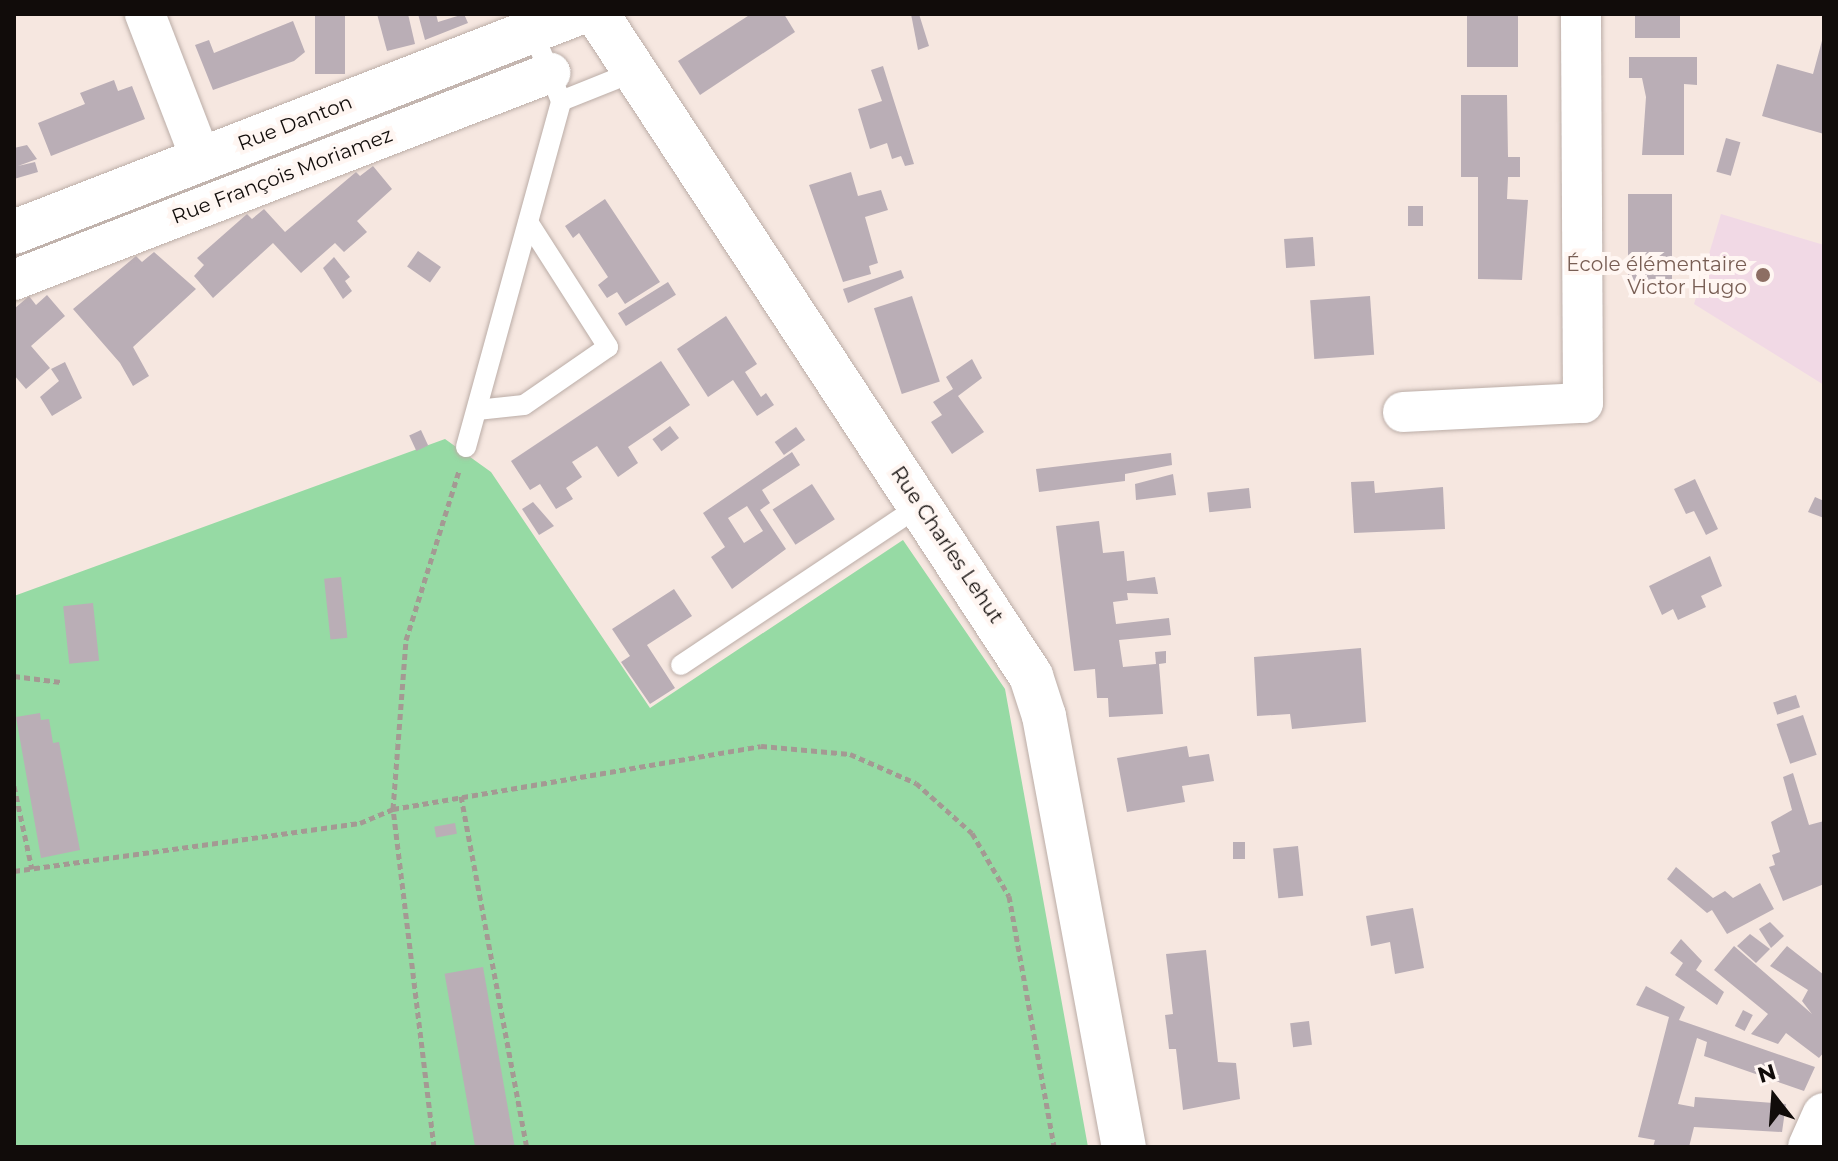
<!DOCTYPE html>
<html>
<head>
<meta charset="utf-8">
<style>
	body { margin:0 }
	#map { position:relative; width:1838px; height:1161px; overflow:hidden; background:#f6e7e0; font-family:Montserrat,sans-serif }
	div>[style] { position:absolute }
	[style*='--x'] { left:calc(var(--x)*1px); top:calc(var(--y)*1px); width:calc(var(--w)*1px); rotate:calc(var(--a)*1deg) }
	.education>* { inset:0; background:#f1d9e5 }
	.green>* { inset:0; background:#96daa4 }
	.building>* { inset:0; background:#baaeb6; transform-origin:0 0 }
	.path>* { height:5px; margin-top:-2.5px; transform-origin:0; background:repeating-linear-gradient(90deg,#a49993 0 6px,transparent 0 10px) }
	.roads { filter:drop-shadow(0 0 2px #bbada7) drop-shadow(0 0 2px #bbada7) }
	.lane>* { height:20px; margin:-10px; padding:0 10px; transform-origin:10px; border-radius:10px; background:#fff }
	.street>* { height:40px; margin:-20px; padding:0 20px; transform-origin:20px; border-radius:20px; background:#fff }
	.secondary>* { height:44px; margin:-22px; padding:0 22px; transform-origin:22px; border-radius:22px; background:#fff }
	.dots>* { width:22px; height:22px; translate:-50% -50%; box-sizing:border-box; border:4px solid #fff6f2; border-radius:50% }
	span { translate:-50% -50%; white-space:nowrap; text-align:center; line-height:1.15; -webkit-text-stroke:8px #fff6f2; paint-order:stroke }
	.street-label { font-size:20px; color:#110c0a }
	.education-label { font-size:20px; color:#785e54 }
	.right { translate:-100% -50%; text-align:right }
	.frame { position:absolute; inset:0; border:16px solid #110c0a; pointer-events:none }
	.north { position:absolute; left:1734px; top:1057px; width:80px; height:80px; -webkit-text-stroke:6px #fff6f2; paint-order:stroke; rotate:343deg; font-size:22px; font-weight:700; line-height:32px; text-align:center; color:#110c0a }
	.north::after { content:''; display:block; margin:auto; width:28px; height:36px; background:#110c0a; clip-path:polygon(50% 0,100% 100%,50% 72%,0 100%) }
</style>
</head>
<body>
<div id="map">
	<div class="education">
		<div style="clip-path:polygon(1721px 214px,1824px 245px,1824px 385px,1694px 304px)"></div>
	</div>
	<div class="green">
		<div style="clip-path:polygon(445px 439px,491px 472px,650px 708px,903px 540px,1005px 689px,1088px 1147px,14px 1147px,14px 596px)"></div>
	</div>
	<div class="building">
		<div style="left:315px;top:14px;width:30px;height:60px"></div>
		<div style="clip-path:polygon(377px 14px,408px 14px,415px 44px,387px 51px)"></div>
		<div style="clip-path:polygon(418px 14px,436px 14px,438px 22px,464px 14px,468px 23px,425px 40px)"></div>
		<div style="clip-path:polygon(751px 14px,784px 14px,795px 32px,700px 95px,678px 61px)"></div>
		<div style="clip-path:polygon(911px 14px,919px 14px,929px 46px,918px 50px)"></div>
		<div style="left:1467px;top:14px;width:51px;height:53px"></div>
		<div style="left:1635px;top:14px;width:45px;height:24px"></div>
		<div style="clip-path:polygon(293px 21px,305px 52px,294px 61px,213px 90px,195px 45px,209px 40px,214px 53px)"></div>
		<div style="clip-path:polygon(1823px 37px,1824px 134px,1762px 116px,1777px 64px,1813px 74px)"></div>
		<div style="clip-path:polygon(1629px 57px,1697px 57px,1697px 85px,1684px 84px,1684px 155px,1642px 155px,1646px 97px,1642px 78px,1629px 78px)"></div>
		<div style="clip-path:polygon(883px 66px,893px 98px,914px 164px,905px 166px,901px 156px,892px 159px,887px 143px,870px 149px,858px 109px,882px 101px,871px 70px)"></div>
		<div style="clip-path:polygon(114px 80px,118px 91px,132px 86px,145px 119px,51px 156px,38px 123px,85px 104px,80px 93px)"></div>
		<div style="clip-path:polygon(1461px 95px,1507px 95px,1508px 157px,1520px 157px,1520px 177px,1508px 177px,1507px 199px,1528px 200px,1522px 280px,1478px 279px,1478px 177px,1461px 177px)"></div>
		<div style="left:1726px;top:138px;width:15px;height:35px;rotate:16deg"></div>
		<div style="clip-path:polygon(27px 145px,37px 159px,18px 166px,35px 162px,38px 172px,14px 179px,14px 148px)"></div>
		<div style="clip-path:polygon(373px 166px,392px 189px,357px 221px,367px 232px,344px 252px,335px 243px,301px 273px,273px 243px,213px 298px,194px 276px,204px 265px,197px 258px,247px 214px,252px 219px,264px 209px,285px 232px,356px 172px,360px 176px)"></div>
		<div style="clip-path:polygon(851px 172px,858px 196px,881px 190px,888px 210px,865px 217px,878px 263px,869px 266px,871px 274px,843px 282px,809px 185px)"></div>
		<div style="left:1628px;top:194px;width:44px;height:95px"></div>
		<div style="clip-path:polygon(605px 199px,660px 282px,625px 304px,617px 292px,607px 298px,598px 285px,608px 277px,579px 233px,573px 238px,565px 226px)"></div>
		<div style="left:1408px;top:206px;width:15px;height:20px"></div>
		<div style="left:1313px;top:237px;width:29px;height:29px;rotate:86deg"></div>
		<div style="left:418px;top:251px;width:28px;height:19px;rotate:35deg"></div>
		<div style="clip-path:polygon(154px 252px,196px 289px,133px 347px,149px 376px,133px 386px,120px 363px,73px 309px,136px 256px,142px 262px)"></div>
		<div style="clip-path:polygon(334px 257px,350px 277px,345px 281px,352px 291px,343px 299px,323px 268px)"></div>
		<div style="clip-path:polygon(901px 270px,904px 278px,848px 303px,843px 289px)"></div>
		<div style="left:668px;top:282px;width:15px;height:59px;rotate:58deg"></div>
		<div style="clip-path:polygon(47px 295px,65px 316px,31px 346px,50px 368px,26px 389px,14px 375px,14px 309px,29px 296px,36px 305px)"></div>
		<div style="left:912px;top:296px;width:90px;height:40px;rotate:72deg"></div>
		<div style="left:1370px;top:296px;width:59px;height:60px;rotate:86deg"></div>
		<div style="clip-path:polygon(726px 316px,757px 364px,745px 372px,761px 397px,766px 393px,774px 405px,757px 416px,733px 380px,708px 397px,677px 349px)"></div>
		<div style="clip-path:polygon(972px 359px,982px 378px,958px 396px,984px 432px,952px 454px,931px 422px,942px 415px,933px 402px,953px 389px,946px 377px)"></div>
		<div style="clip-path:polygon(661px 361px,690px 405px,628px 447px,638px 463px,618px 477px,597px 446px,572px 462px,582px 477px,566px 488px,573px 499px,556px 509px,540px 484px,530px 490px,511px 461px)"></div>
		<div style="clip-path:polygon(65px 362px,82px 398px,52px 416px,40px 397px,59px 381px,51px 369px)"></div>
		<div style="left:670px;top:426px;width:15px;height:22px;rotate:53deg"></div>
		<div style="left:796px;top:427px;width:16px;height:26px;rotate:55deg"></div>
		<div style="left:421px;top:430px;width:17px;height:13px;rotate:65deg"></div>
		<div style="clip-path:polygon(evenodd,792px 452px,800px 465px,762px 490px,770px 503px,760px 510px,786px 549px,732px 589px,711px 557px,725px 547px,703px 513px,792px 452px,747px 506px,763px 531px,744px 543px,728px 518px,747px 506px)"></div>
		<div style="clip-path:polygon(1171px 453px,1172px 465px,1125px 474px,1125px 481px,1039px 492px,1036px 469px)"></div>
		<div style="clip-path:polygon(1173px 474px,1176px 495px,1136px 500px,1135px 484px)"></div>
		<div style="clip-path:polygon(1695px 479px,1718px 529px,1706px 535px,1694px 511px,1686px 514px,1674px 489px)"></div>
		<div style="clip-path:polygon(1374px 481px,1375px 493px,1443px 487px,1445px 529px,1354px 533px,1351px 482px)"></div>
		<div style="left:812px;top:484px;width:42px;height:47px;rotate:57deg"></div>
		<div style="left:1249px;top:488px;width:20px;height:42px;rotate:84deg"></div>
		<div style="clip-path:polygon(1815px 497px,1824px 501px,1824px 518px,1808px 512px)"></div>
		<div style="clip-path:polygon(533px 502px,554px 526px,539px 535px,522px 509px)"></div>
		<div style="clip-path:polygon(1099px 521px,1103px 553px,1124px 551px,1127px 581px,1155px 577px,1158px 594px,1127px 593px,1128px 600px,1113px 602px,1116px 624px,1169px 618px,1171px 635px,1119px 640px,1123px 667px,1156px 664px,1155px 652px,1166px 651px,1166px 663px,1159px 664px,1163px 714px,1109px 717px,1108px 698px,1097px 698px,1095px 669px,1074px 671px,1056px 526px)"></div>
		<div style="clip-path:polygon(1710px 556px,1722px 586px,1701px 596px,1706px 607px,1678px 620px,1673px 609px,1662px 615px,1649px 586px)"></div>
		<div style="left:341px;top:577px;width:61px;height:17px;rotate:84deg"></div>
		<div style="clip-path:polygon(674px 589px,692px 616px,647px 645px,675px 688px,650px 704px,621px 662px,630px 656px,612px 629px)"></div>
		<div style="left:93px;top:603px;width:58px;height:30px;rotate:84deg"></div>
		<div style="clip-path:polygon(1361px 648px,1366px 722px,1292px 729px,1290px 714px,1257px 716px,1254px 657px)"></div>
		<div style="left:1796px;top:695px;width:13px;height:24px;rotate:72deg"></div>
		<div style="clip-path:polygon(40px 713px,41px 720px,49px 719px,53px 743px,59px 742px,80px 850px,41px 858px,16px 717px)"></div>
		<div style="left:1803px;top:715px;width:42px;height:28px;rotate:71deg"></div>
		<div style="clip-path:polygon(1187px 746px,1189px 757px,1209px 754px,1214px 781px,1182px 786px,1185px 802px,1127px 812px,1117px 758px)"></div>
		<div style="clip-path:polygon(1793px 773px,1809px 825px,1824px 821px,1824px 884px,1783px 901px,1769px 867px,1775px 865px,1772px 855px,1780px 852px,1771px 822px,1792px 810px,1783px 777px)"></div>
		<div style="left:455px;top:823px;width:11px;height:21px;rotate:80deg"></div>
		<div style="left:1233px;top:842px;width:12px;height:17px"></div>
		<div style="left:1298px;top:846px;width:50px;height:25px;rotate:84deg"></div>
		<div style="clip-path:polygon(1676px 867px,1713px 898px,1725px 891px,1733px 898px,1760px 883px,1774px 909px,1727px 934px,1712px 910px,1707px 913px,1667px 879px)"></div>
		<div style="clip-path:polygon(1413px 908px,1424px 968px,1395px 974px,1390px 942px,1371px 946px,1366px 916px)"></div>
		<div style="clip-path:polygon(1770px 922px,1784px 936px,1771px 948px,1759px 929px)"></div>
		<div style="clip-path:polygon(1750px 934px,1770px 949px,1756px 963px,1737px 946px)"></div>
		<div style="clip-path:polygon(1681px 939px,1702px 961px,1696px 970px,1724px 992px,1717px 1005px,1675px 975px,1683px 963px,1670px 953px)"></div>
		<div style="clip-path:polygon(1734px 946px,1812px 1014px,1802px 1001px,1808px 990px,1770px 966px,1787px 946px,1824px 975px,1824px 1052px,1819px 1058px,1786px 1033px,1778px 1044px,1751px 1034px,1768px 1014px,1714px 970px)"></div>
		<div style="clip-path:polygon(1206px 950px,1218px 1062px,1236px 1063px,1240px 1099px,1183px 1110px,1176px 1049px,1169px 1049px,1167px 1031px,1165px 1015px,1173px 1014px,1166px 954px)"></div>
		<div style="left:483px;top:967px;width:183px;height:39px;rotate:80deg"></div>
		<div style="clip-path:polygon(1646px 986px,1685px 1007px,1679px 1020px,1815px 1067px,1804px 1091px,1704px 1056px,1707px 1042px,1697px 1038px,1678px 1104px,1694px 1107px,1695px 1097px,1786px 1104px,1782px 1132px,1694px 1127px,1689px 1147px,1653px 1147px,1655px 1140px,1638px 1137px,1669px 1017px,1636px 1005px)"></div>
		<div style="left:1743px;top:1010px;width:11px;height:18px;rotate:27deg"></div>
		<div style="left:1309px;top:1021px;width:24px;height:19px;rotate:83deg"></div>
	</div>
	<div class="path">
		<div style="--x:14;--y:676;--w:47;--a:7.3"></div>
		<div style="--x:14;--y:786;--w:85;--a:77.8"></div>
		<div style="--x:461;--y:796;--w:357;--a:79.4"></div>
		<div style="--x:14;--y:871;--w:349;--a:-7.9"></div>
		<div style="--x:360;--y:823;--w:36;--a:-23"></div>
		<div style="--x:393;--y:809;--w:373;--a:-9.7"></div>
		<div style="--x:761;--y:746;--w:89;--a:5.1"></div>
		<div style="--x:850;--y:754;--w:72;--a:23.7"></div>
		<div style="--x:916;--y:783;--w:75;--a:41.8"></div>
		<div style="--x:972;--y:833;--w:73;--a:59.6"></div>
		<div style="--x:1009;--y:896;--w:255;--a:79.8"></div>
		<div style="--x:434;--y:1147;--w:340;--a:-96.9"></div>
		<div style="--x:393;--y:809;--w:169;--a:-85.6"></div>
		<div style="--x:406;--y:640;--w:177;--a:-72.6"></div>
	</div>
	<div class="roads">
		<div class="lane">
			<div style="--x:533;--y:32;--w:74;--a:67.9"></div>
			<div style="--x:561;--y:101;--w:75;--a:-21.8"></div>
			<div style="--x:477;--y:410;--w:47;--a:-6.1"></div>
			<div style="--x:524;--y:405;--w:102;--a:-34.6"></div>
			<div style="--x:608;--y:347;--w:148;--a:-122.6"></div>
			<div style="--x:466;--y:447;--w:359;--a:-74.6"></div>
			<div style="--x:681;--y:665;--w:288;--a:-33.7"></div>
		</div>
		<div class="street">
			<div style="--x:145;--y:14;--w:155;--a:68.9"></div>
			<div style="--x:14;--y:280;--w:575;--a:-21.12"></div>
			<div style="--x:1403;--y:412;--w:180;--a:-2.9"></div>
			<div style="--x:1583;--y:403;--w:389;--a:-90.3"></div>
		</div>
		<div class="secondary">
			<div style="--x:597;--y:14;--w:792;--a:56.75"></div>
			<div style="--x:1031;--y:676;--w:42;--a:72"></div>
			<div style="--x:1044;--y:716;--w:438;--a:79.5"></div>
			<div style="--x:14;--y:232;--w:603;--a:-21.2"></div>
			<div style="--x:1810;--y:1147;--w:35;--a:-66"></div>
		</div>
	</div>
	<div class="dots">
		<div style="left:1763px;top:275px;background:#8d6e63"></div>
	</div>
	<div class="street-label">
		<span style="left:295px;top:123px;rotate:-21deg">Rue Danton</span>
		<span style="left:282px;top:176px;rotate:-21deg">Rue François Moriamez</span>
		<span style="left:947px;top:545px;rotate:56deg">Rue Charles Lehut</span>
	</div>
	<div class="education-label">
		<span class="right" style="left:1747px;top:276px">École élémentaire<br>Victor Hugo</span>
	</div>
	<div class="frame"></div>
	<div class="north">N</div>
</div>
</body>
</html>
